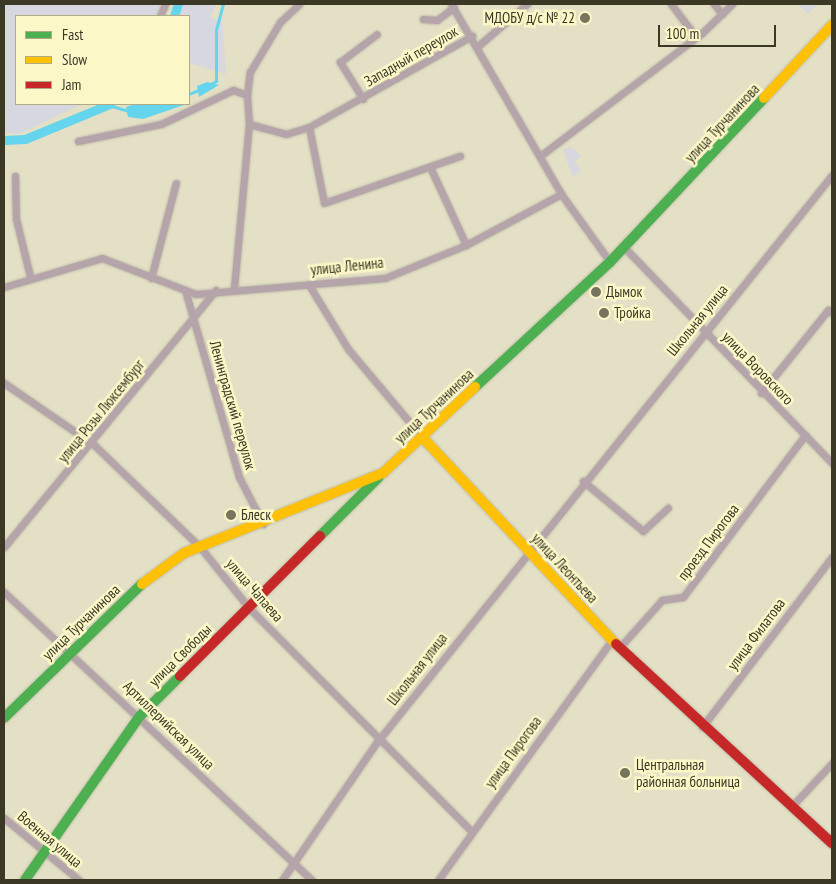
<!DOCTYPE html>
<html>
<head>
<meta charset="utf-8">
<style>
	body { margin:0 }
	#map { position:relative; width:836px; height:884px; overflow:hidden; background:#e3e0c6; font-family:"PT Sans Narrow",sans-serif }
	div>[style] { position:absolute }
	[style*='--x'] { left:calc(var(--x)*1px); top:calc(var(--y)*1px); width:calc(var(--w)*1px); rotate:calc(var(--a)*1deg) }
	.green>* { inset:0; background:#d6d7df }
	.water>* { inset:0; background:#64d5ec }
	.stream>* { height:2.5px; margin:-1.25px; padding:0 1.25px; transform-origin:1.25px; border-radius:1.25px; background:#64d5ec }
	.canal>* { height:9px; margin:-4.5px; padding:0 4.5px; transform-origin:4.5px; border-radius:4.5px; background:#64d5ec }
	.roads { filter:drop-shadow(0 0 1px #bfbda8) drop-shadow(0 0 1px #bfbda8) }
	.street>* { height:7px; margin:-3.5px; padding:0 3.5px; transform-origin:3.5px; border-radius:3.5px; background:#b6a4ab }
	.fast>* { height:10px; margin:-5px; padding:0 5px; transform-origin:5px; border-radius:5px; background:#4caf50 }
	.slow>* { height:10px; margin:-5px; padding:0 5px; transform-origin:5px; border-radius:5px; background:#ffc107 }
	.jam>* { height:10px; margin:-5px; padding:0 5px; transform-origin:5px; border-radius:5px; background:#c62828 }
	.dots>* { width:14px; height:14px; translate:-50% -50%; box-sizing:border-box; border:2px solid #fcf7c7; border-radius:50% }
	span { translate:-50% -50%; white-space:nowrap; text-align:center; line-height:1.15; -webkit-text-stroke:5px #fcf7c7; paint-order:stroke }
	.poi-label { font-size:15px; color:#3b3926 }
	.right { translate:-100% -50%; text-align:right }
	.left { translate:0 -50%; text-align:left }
	.street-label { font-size:15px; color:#3b3926 }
	.frame { position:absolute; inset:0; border:5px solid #3b3926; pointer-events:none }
	.legend { position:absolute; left:15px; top:15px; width:175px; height:90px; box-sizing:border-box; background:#fcf7c7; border:1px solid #afab87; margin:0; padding:6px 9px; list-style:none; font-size:15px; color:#3b3926 }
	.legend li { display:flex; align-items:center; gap:10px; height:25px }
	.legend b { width:25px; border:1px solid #afab87 }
	.scale { position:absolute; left:658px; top:25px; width:118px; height:22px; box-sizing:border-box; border:2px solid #3b3926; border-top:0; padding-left:6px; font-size:15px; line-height:18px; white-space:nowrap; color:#3b3926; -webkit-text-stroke:4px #fcf7c7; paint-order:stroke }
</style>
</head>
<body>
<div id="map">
	<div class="green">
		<div style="clip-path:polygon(4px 4px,167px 4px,162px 16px,16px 16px,16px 104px,82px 104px,19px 134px,4px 132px)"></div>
		<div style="clip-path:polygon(182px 4px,217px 4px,210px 17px,222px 20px,226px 74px,189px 63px,189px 16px,181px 16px)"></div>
		<div style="clip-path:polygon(798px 4px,818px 4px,808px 14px)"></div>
		<div style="clip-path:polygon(570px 147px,581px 156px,575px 162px,581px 170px,573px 177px,563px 150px)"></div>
	</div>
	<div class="water">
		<div style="clip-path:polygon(207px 82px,219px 85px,199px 97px,197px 86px)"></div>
		<div style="clip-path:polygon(135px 104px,187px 104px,143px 119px,128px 117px,126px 107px)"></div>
	</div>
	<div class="stream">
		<div style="--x:211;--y:84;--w:6;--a:-31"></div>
		<div style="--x:216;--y:81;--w:51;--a:-90"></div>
		<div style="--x:216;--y:30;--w:27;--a:-75"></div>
		<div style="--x:189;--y:94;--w:11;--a:-22"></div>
		<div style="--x:109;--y:105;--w:21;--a:17"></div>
	</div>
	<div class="canal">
		<div style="--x:174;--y:16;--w:13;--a:-72"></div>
		<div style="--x:4;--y:140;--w:21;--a:-3"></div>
		<div style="--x:25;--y:139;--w:92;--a:-22.4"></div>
	</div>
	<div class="roads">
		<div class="street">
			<div style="--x:451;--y:4;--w:220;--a:59.9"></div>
			<div style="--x:561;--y:194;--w:84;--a:54.2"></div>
			<div style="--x:671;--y:4;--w:41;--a:52.9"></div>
			<div style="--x:714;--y:4;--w:13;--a:51"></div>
			<div style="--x:160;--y:16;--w:13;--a:-67"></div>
			<div style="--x:423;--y:19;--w:14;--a:4"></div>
			<div style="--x:437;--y:20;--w:21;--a:-37"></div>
			<div style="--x:478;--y:46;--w:65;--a:-40.6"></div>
			<div style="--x:363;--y:99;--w:44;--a:-121.9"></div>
			<div style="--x:340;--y:62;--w:46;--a:-37.1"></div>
			<div style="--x:249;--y:124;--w:38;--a:15"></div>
			<div style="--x:286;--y:134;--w:24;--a:-17"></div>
			<div style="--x:309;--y:127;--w:187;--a:-29.2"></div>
			<div style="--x:309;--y:127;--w:77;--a:78.8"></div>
			<div style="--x:324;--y:203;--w:144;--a:-19.1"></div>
			<div style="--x:78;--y:141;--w:85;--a:-11.6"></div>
			<div style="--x:161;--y:124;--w:80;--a:-25.3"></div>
			<div style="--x:233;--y:90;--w:15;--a:20"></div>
			<div style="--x:247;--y:95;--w:23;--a:-83"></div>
			<div style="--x:250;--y:72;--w:58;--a:-59"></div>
			<div style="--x:280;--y:22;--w:26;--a:-43"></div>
			<div style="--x:540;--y:156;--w:203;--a:-37.2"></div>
			<div style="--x:702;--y:33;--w:42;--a:-44"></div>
			<div style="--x:430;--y:167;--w:86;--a:65.2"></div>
			<div style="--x:15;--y:176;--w:43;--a:88.7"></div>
			<div style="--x:16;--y:219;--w:59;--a:76.2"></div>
			<div style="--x:624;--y:247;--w:300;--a:46.1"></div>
			<div style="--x:151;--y:278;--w:98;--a:-75.3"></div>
			<div style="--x:309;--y:285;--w:75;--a:58.6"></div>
			<div style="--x:348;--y:349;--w:116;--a:49.9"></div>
			<div style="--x:4;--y:287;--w:102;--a:-16.5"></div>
			<div style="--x:102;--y:258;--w:101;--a:21"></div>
			<div style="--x:196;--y:294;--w:190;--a:-4.8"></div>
			<div style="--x:385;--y:278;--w:87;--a:-22.2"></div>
			<div style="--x:466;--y:245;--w:108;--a:-28.2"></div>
			<div style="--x:234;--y:288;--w:165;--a:-84.8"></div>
			<div style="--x:249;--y:124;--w:29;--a:-94"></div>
			<div style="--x:185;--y:290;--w:195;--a:73.9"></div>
			<div style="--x:239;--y:477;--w:53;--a:62.9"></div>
			<div style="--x:4;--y:383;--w:108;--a:34.4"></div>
			<div style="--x:93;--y:444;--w:149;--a:43.9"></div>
			<div style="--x:200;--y:547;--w:78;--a:51.2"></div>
			<div style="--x:249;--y:608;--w:316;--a:45.1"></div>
			<div style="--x:761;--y:393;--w:107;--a:-51.1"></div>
			<div style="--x:828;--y:310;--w:5;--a:37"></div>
			<div style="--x:583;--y:481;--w:78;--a:39.8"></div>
			<div style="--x:643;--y:531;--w:34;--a:-43"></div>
			<div style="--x:4;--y:547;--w:333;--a:-50.5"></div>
			<div style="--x:4;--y:592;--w:422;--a:43.1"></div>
			<div style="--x:620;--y:647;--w:63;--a:-48.2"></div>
			<div style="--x:662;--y:600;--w:21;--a:-8"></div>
			<div style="--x:683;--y:597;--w:203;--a:-53"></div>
			<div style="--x:702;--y:727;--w:214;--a:-52.6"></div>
			<div style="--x:791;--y:807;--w:60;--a:-47"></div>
			<div style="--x:4;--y:818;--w:97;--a:39.6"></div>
			<div style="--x:282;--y:880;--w:168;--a:-55.5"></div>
			<div style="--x:377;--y:742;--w:727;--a:-51.25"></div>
			<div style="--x:438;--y:880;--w:296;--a:-54.1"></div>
		</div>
		<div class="fast">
			<div style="--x:475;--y:387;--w:184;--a:-42.8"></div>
			<div style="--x:610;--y:262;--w:225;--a:-46.8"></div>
			<div style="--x:320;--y:536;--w:83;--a:-45"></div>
			<div style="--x:4;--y:718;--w:192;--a:-44.2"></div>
			<div style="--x:25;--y:880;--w:200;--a:-55"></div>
			<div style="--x:140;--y:716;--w:57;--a:-45"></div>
		</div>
		<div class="slow">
			<div style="--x:764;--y:98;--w:100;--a:-47"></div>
			<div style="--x:423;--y:438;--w:282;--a:46.9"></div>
			<div style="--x:142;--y:584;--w:52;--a:-36.4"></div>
			<div style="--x:184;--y:553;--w:214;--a:-21.9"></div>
			<div style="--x:383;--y:473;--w:126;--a:-43.1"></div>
		</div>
		<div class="jam">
			<div style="--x:616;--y:644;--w:294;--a:42.7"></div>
			<div style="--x:180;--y:676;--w:198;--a:-45"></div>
		</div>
	</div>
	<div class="dots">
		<div style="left:585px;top:18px;background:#76735e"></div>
		<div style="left:596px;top:292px;background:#76735e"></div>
		<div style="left:604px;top:313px;background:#76735e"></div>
		<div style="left:231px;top:515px;background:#76735e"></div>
		<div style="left:625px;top:773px;background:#76735e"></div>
	</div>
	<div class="poi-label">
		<span class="right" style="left:575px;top:18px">МДОБУ д/с № 22</span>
		<span class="left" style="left:606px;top:292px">Дымок</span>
		<span class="left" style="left:614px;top:313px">Тройка</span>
		<span class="left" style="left:241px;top:515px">Блеск</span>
		<span class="left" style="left:636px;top:773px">Центральная<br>районная больница</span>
	</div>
	<div class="street-label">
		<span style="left:411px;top:56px;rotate:-30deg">Западный переулок</span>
		<span style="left:722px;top:123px;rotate:-47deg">улица Турчанинова</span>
		<span style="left:347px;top:266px;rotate:-6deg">улица Ленина</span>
		<span style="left:697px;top:320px;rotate:-51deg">Школьная улица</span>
		<span style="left:758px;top:368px;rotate:46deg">улица Воровского</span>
		<span style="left:233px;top:405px;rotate:74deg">Ленинградский переулок</span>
		<span style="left:434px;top:406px;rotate:-43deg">улица Турчанинова</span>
		<span style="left:101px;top:411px;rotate:-51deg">улица Розы Люксембург</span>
		<span style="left:708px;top:542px;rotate:-53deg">проезд Пирогова</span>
		<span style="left:565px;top:568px;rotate:47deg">улица Леонтьева</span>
		<span style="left:255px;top:590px;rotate:49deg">улица Чапаева</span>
		<span style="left:81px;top:622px;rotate:-44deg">улица Турчанинова</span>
		<span style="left:756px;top:634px;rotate:-53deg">улица Филатова</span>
		<span style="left:180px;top:655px;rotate:-45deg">улица Свободы</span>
		<span style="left:417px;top:669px;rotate:-52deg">Школьная улица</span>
		<span style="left:169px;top:725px;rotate:44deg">Артиллерийская улица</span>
		<span style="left:513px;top:752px;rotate:-54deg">улица Пирогова</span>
		<span style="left:50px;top:839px;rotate:40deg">Военная улица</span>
	</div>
	<div class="frame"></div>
	<ul class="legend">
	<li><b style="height:6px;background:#4caf50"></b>Fast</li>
	<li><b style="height:6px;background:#ffc107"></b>Slow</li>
	<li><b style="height:6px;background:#c62828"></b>Jam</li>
	</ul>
	<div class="scale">100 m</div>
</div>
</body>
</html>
